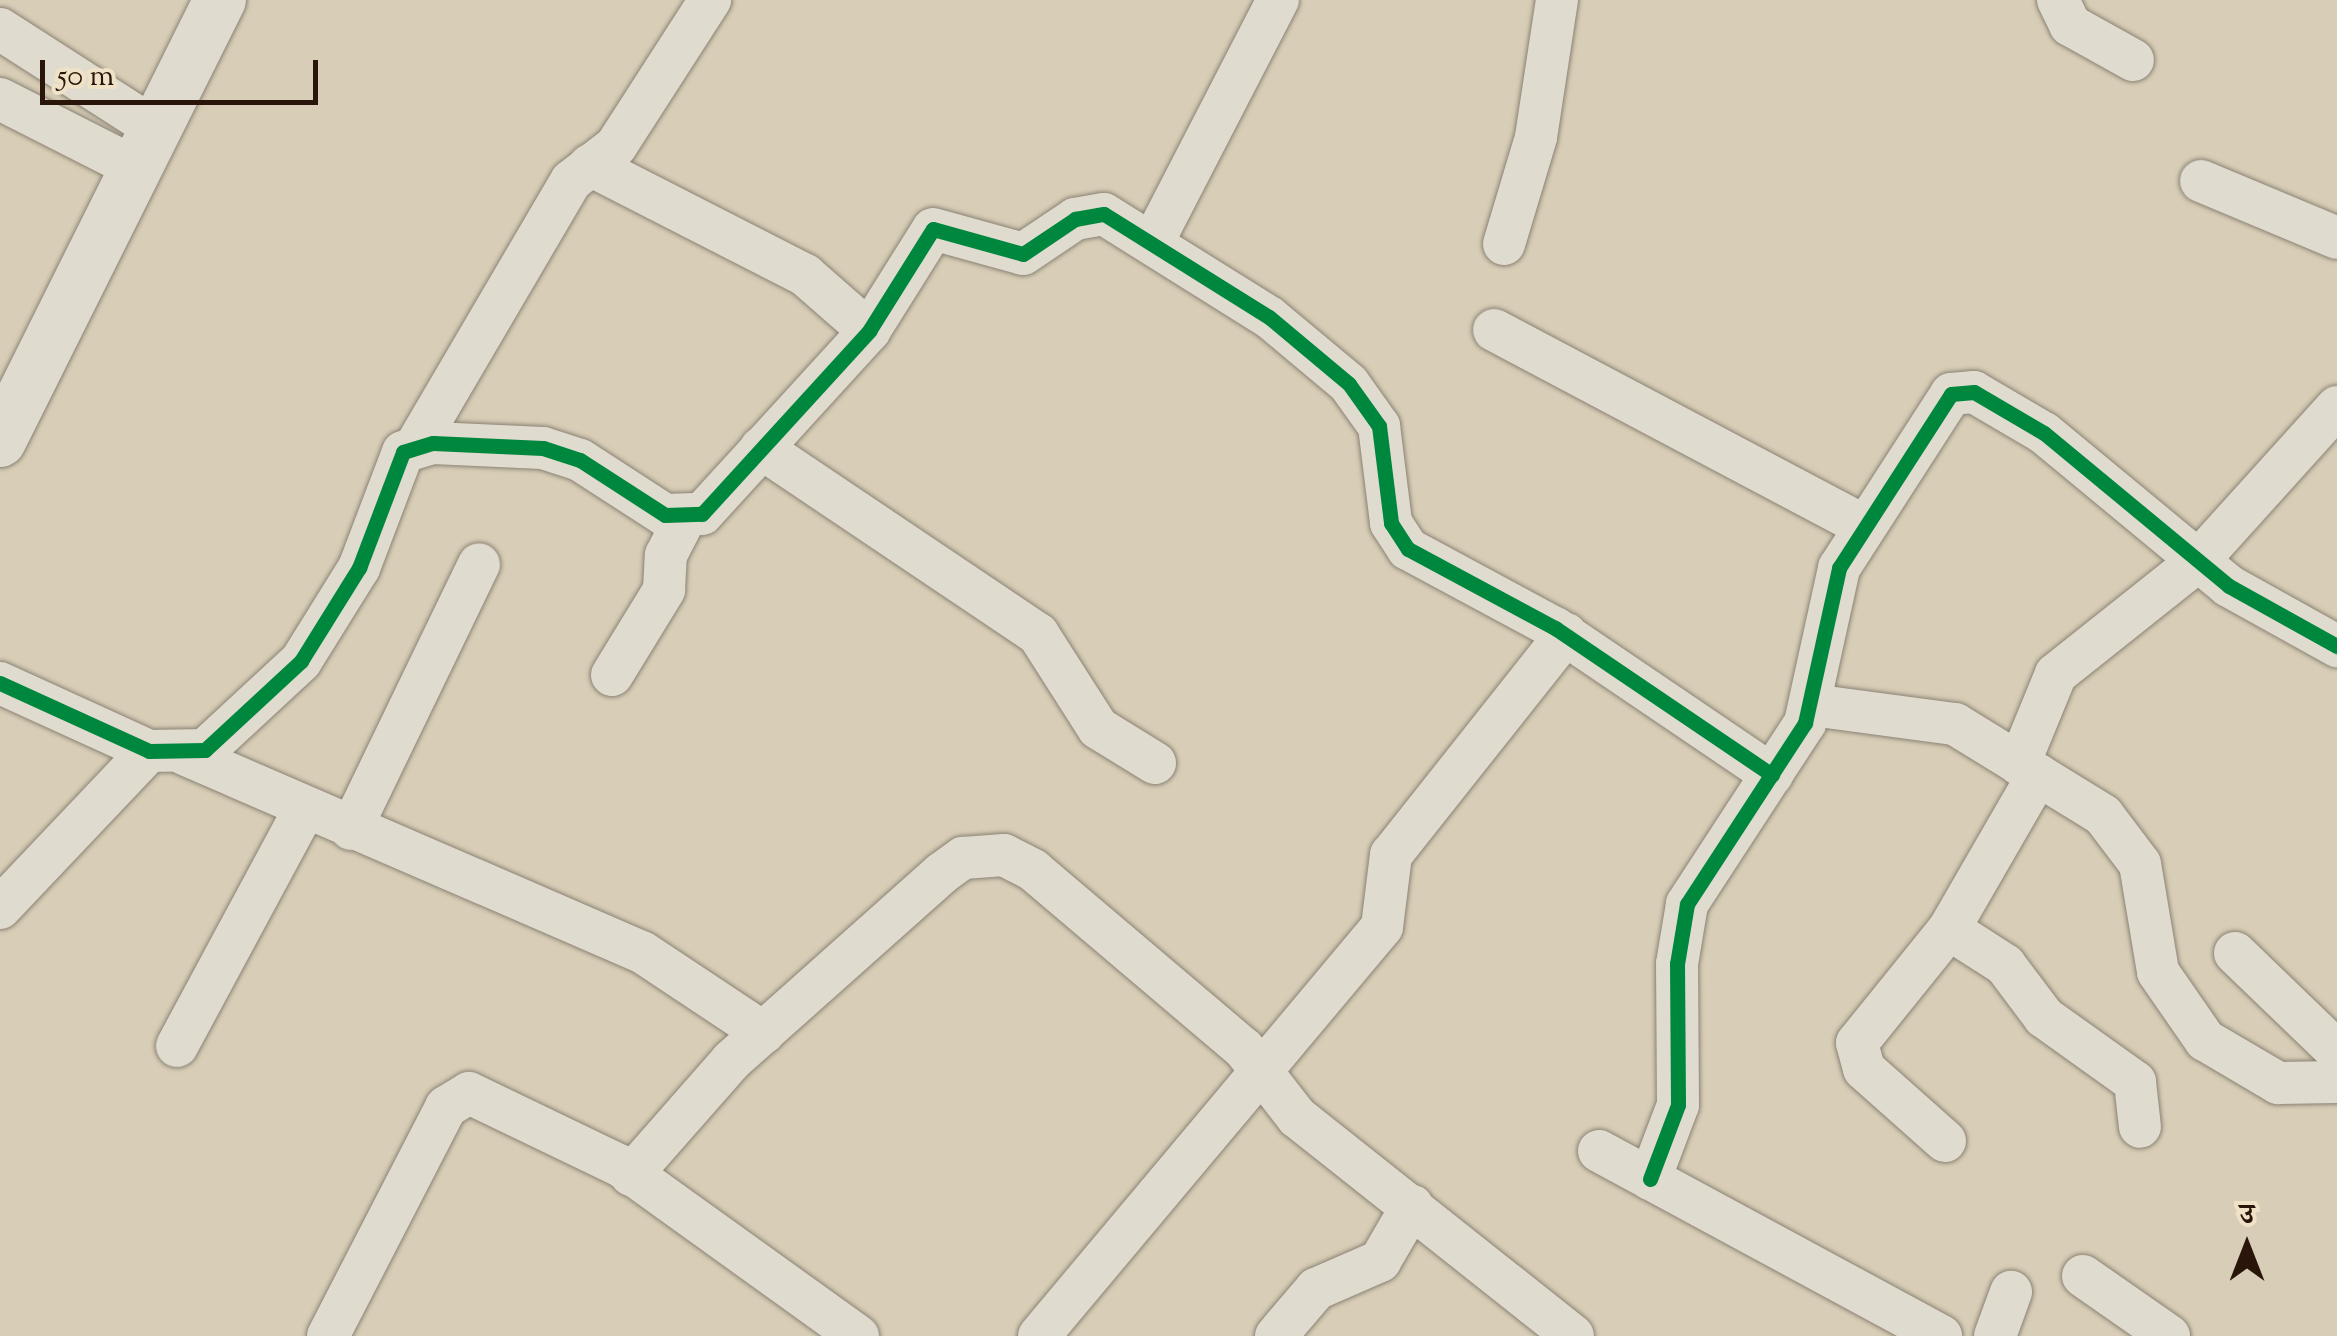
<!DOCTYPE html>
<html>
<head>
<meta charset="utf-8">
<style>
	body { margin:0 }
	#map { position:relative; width:2337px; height:1336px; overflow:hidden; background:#d8cdb6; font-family:"Sorts Mill Goudy","Noto Serif Devanagari",serif }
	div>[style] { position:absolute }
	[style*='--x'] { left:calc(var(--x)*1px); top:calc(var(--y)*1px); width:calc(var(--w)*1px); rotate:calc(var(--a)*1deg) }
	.roads { filter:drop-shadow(0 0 2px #8a8274) drop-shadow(0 0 2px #8a8274) }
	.minor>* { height:42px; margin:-21px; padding:0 21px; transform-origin:21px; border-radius:21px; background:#e0dbcf }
	.tertiary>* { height:52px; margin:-26px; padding:0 26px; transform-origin:26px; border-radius:26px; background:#e0dbcf }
	.cycleway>* { height:15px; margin:-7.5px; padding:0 7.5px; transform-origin:7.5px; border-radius:7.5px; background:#00873e }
	span { translate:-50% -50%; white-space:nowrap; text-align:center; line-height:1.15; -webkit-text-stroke:8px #efe2c6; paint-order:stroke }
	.north { position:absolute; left:2197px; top:1196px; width:100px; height:100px; -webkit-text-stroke:8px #efe2c6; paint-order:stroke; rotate:0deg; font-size:28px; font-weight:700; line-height:40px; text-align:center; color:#291509 }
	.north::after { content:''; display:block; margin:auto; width:35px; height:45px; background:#291509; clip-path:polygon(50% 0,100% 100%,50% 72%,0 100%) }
	.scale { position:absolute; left:40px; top:60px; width:278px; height:45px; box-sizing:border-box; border:5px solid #291509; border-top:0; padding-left:12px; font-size:30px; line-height:35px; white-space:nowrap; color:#291509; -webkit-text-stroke:8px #efe2c6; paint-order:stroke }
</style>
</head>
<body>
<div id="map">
	<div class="roads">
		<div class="minor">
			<div style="--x:2058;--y:0;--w:28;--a:64"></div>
			<div style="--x:2070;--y:25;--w:72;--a:29.1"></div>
			<div style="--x:0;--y:29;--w:185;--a:32.7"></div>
			<div style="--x:0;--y:99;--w:153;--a:26.9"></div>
			<div style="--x:590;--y:165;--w:242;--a:27.1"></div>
			<div style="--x:805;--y:275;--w:85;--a:41.2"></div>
			<div style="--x:2201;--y:181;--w:147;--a:22.7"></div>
			<div style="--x:1154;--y:240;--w:270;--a:-62.7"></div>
			<div style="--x:1504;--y:244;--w:112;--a:-73.3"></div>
			<div style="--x:1536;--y:137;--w:139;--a:-81.3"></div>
			<div style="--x:1494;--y:330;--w:419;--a:27.9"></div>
			<div style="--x:415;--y:447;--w:308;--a:-59.6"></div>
			<div style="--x:571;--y:181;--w:57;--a:-37.9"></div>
			<div style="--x:616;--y:146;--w:174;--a:-57.2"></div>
			<div style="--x:761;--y:448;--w:334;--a:33.9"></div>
			<div style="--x:1038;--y:634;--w:112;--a:57.4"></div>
			<div style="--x:1098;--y:728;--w:67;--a:31.6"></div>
			<div style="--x:612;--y:675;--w:100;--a:-58.5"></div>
			<div style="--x:664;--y:590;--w:35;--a:-87"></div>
			<div style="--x:666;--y:555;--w:42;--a:-62.8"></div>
			<div style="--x:0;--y:683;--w:164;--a:24.5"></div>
			<div style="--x:149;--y:751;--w:56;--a:-1"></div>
			<div style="--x:205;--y:750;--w:131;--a:-42.8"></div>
			<div style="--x:301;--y:661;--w:110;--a:-58.1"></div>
			<div style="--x:359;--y:568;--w:124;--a:-69.2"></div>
			<div style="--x:403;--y:452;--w:31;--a:-17"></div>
			<div style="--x:433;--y:443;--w:110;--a:2.6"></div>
			<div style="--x:543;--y:448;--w:39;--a:18"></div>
			<div style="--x:580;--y:460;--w:101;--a:32.9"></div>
			<div style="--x:665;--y:515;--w:37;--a:-2"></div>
			<div style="--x:702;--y:514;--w:248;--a:-47.6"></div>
			<div style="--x:869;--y:331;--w:120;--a:-57.9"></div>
			<div style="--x:933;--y:229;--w:93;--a:15.5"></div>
			<div style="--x:1023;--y:254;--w:63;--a:-33.9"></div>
			<div style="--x:1075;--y:219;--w:29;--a:-10"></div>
			<div style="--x:1104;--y:214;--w:195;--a:32"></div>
			<div style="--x:1269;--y:317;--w:104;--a:39.9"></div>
			<div style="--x:1349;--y:384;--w:52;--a:54.5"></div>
			<div style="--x:1379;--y:426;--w:98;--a:82.9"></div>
			<div style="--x:1391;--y:523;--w:31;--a:57"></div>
			<div style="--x:1408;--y:549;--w:167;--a:28.3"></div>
			<div style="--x:1555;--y:628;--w:262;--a:34.1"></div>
			<div style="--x:1812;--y:705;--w:144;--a:7.6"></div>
			<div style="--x:1955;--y:724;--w:174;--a:31.6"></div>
			<div style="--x:2103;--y:815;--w:61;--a:52.9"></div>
			<div style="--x:2140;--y:864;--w:109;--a:80.5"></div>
			<div style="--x:2158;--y:972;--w:83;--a:55.3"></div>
			<div style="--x:2205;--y:1040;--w:85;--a:30.5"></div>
			<div style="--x:2278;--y:1083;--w:59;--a:-1"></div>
			<div style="--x:184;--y:754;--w:499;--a:23.4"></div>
			<div style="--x:642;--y:952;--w:146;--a:33.6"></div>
			<div style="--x:2019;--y:764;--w:97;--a:-67.7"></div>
			<div style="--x:2056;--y:674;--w:180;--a:-38.5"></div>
			<div style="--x:2197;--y:562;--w:209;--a:-47.9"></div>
			<div style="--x:351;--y:829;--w:294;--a:-64.2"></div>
			<div style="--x:0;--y:908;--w:216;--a:-46.5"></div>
			<div style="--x:1949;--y:929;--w:67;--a:32.7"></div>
			<div style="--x:2005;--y:965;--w:65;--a:53.1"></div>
			<div style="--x:2044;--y:1017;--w:112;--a:35.5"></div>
			<div style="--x:2135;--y:1082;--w:45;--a:83.7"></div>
			<div style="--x:2235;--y:953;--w:141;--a:43.9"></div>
			<div style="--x:177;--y:1046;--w:270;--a:-61.7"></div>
			<div style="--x:1945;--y:1141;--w:108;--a:-138.4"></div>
			<div style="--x:1864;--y:1069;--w:27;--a:-105"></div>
			<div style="--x:1857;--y:1043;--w:146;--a:-51.1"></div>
			<div style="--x:1949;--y:929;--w:178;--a:-60"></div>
			<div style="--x:1599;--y:1151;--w:389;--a:28.4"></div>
			<div style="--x:631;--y:1175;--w:152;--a:-48.7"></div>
			<div style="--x:731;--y:1061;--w:283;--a:-41.7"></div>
			<div style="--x:942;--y:873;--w:26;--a:-36"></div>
			<div style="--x:963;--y:858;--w:41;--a:-4.2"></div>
			<div style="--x:1004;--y:855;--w:33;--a:27"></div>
			<div style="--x:1033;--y:870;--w:277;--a:40.3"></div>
			<div style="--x:1244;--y:1049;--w:86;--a:52.1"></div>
			<div style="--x:1297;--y:1117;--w:352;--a:38.4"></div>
			<div style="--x:1650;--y:1179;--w:79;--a:-69.3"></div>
			<div style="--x:1678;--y:1105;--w:141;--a:-90.4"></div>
			<div style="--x:1677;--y:964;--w:61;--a:-80.5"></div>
			<div style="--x:1687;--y:904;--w:216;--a:-56.9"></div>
			<div style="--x:1805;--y:723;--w:159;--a:-77.6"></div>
			<div style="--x:1839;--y:568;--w:207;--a:-57.2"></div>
			<div style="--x:1951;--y:394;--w:23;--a:-5"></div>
			<div style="--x:1974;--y:392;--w:81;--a:30.4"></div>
			<div style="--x:2044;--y:433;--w:240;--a:39.6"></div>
			<div style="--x:2229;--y:586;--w:124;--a:29.1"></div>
			<div style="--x:2083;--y:1276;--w:105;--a:34.9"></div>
			<div style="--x:328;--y:1336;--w:258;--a:-62.7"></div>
			<div style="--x:446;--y:1107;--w:27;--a:-31"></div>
			<div style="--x:469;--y:1093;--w:169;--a:25.7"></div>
			<div style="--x:621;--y:1166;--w:292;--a:35.7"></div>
			<div style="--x:1039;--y:1336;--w:534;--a:-50.02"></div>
			<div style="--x:1382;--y:927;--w:73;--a:-82.9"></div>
			<div style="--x:1391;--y:855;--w:282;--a:-51.6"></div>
			<div style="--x:1276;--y:1336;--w:62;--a:-49.6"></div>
			<div style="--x:1316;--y:1289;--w:70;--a:-23.6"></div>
			<div style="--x:1380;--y:1261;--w:64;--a:-59.8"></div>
			<div style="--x:1995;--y:1336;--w:47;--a:-70"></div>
		</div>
		<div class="tertiary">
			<div style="--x:0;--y:441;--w:493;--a:-63.5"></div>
		</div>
	</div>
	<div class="cycleway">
		<div style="--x:0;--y:683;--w:164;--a:24.5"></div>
		<div style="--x:149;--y:751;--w:56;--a:-1"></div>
		<div style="--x:205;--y:750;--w:131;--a:-42.8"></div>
		<div style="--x:301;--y:661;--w:110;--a:-58.1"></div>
		<div style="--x:359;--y:568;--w:124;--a:-69.2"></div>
		<div style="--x:403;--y:452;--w:31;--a:-17"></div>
		<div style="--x:433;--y:443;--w:110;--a:2.6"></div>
		<div style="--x:543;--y:448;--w:39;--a:18"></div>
		<div style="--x:580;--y:460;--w:101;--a:32.9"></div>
		<div style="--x:665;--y:515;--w:37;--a:-2"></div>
		<div style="--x:702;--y:514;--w:248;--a:-47.6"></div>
		<div style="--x:869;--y:331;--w:120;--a:-57.9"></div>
		<div style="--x:933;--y:229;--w:93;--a:15.5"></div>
		<div style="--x:1023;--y:254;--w:63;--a:-33.9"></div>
		<div style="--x:1075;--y:219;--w:29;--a:-10"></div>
		<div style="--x:1104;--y:214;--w:195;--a:32"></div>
		<div style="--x:1269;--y:317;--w:104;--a:39.9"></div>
		<div style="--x:1349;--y:384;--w:52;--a:54.5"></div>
		<div style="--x:1379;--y:426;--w:98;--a:82.9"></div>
		<div style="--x:1391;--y:523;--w:31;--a:57"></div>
		<div style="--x:1408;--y:549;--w:167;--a:28.3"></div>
		<div style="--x:1555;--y:628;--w:262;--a:34.1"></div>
		<div style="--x:1650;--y:1179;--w:79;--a:-69.3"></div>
		<div style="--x:1678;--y:1105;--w:141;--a:-90.4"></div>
		<div style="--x:1677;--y:964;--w:61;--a:-80.5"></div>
		<div style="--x:1687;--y:904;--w:216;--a:-56.9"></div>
		<div style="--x:1805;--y:723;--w:159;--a:-77.6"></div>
		<div style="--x:1839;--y:568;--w:207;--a:-57.2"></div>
		<div style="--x:1951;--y:394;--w:23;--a:-5"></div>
		<div style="--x:1974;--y:392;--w:81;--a:30.4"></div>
		<div style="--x:2044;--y:433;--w:240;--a:39.6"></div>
		<div style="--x:2229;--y:586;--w:124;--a:29.1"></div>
	</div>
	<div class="north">उ</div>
	<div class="scale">50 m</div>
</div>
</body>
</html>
